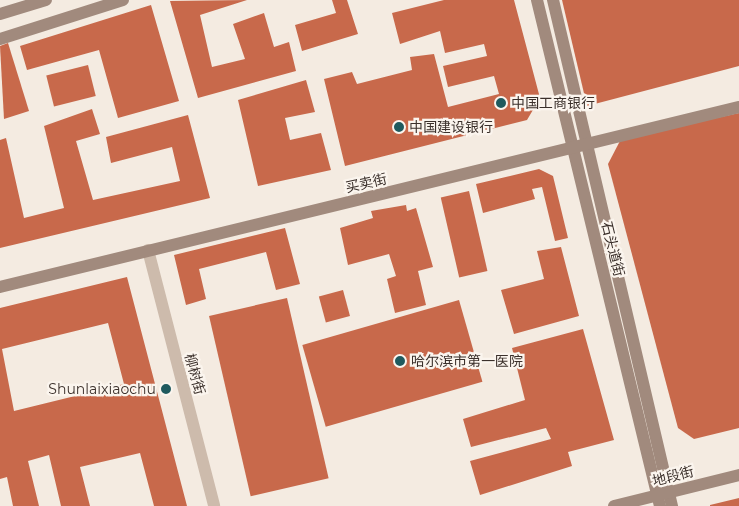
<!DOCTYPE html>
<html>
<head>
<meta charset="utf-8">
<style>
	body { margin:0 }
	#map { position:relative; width:739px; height:506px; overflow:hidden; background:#f4ebe1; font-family:Montserrat,"Noto Sans SC",sans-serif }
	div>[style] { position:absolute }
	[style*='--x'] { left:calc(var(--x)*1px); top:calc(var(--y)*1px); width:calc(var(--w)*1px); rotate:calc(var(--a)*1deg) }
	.building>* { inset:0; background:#c8694b; transform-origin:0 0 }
	.tertiary>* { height:12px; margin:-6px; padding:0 6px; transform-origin:6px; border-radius:6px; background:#cdbbac }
	.secondary>* { height:12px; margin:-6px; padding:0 6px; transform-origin:6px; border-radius:6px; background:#a18a7d }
	.dots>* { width:14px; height:14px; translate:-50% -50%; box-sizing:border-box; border:2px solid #fbf5ee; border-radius:50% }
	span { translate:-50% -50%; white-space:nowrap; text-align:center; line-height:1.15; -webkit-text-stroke:4.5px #fbf5ee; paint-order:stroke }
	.poi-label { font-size:14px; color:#3b302b }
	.left { translate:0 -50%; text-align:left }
	.right { translate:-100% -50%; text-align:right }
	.street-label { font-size:14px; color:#3b302b }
</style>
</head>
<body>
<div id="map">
	<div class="building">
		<div style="clip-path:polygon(247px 0,200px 15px,212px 67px,245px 59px,233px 24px,264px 13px,274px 47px,289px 42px,296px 71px,198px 98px,170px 1px)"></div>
		<div style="clip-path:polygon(332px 0,347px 0,358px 34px,302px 51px,295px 25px,336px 13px)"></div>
		<div style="clip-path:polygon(444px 0,514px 0,540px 98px,527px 120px,345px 166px,324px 79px,352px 72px,357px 84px,412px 70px,410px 57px,434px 54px,448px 107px,499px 94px,494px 76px,448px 87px,443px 66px,487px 56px,484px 44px,445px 53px,440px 31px,400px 44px,392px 13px)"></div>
		<div style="clip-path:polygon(562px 0,739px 0,739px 66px,587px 106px)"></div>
		<div style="clip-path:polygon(151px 5px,179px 101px,118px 118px,99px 50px,27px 70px,20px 46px)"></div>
		<div style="clip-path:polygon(8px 43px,29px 111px,4px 119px,0 46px)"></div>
		<div style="left:88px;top:65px;width:32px;height:43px;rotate:76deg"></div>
		<div style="clip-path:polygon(306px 80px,315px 112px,285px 118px,290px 140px,321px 133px,331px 170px,258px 186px,238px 100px)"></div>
		<div style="clip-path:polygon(92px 109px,100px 134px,76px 141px,93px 200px,180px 181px,172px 147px,111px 163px,106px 137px,188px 115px,210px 198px,0 248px,0 140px,6px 138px,24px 218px,64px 208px,44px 126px)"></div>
		<div style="clip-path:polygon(739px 113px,739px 428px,694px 439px,678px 428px,608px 164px,621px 139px)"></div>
		<div style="clip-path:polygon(539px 169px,553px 176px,568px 238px,555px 241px,542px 187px,532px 189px,535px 199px,483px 213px,476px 184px)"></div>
		<div style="left:469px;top:191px;width:82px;height:29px;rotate:77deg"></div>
		<div style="clip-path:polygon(406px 205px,407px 211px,416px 208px,433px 267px,418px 271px,426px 305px,395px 313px,387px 279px,396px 276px,389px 254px,348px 265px,340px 228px,373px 218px,371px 211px)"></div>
		<div style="clip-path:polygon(285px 228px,300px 284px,276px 290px,266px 252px,199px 269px,206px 299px,186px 305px,174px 255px)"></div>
		<div style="clip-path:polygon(561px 247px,579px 316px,514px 334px,501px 290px,544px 279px,537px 251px)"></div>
		<div style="clip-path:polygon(evenodd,127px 277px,187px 506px,154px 506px,140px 453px,80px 467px,90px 506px,61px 506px,49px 455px,28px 461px,39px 506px,13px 506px,7px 477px,0 479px,0 308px,127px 277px,108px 323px,124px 384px,14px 411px,2px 349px,108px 323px)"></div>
		<div style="left:343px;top:290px;width:27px;height:25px;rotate:75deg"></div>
		<div style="left:287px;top:298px;width:185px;height:80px;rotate:77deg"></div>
		<div style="left:459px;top:300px;width:85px;height:163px;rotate:74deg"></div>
		<div style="clip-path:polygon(583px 329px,614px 440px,568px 452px,572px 466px,480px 495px,470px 461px,551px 439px,546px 428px,471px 447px,463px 419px,525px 400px,512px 348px)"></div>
		<div style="clip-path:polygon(739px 498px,739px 506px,710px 506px,710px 505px)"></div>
	</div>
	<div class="tertiary">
		<div style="--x:148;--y:250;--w:264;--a:75.5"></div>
	</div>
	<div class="secondary">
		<div style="--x:537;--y:0;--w:521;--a:76.34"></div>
		<div style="--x:553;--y:0;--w:520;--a:76.77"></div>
		<div style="--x:0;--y:14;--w:48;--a:-16.9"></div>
		<div style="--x:0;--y:39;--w:129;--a:-17.6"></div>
		<div style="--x:0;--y:287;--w:761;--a:-13.69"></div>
		<div style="--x:614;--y:506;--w:129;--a:-13.9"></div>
	</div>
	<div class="dots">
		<div style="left:501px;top:103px;background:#1f5a5e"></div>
		<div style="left:399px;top:127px;background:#1f5a5e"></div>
		<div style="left:400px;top:361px;background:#1f5a5e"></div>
		<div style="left:166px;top:389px;background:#1f5a5e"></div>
	</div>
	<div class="poi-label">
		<span class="left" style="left:511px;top:103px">中国工商银行</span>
		<span class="left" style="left:409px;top:127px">中国建设银行</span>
		<span class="left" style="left:411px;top:361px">哈尔滨市第一医院</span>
		<span class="right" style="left:156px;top:389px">Shunlaixiaochu</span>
	</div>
	<div class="street-label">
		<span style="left:366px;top:183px;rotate:-13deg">买卖街</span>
		<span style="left:613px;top:249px;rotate:76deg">石头道街</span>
		<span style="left:195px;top:374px;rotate:75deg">柳树街</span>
		<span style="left:673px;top:476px;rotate:-14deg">地段街</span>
	</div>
</div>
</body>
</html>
